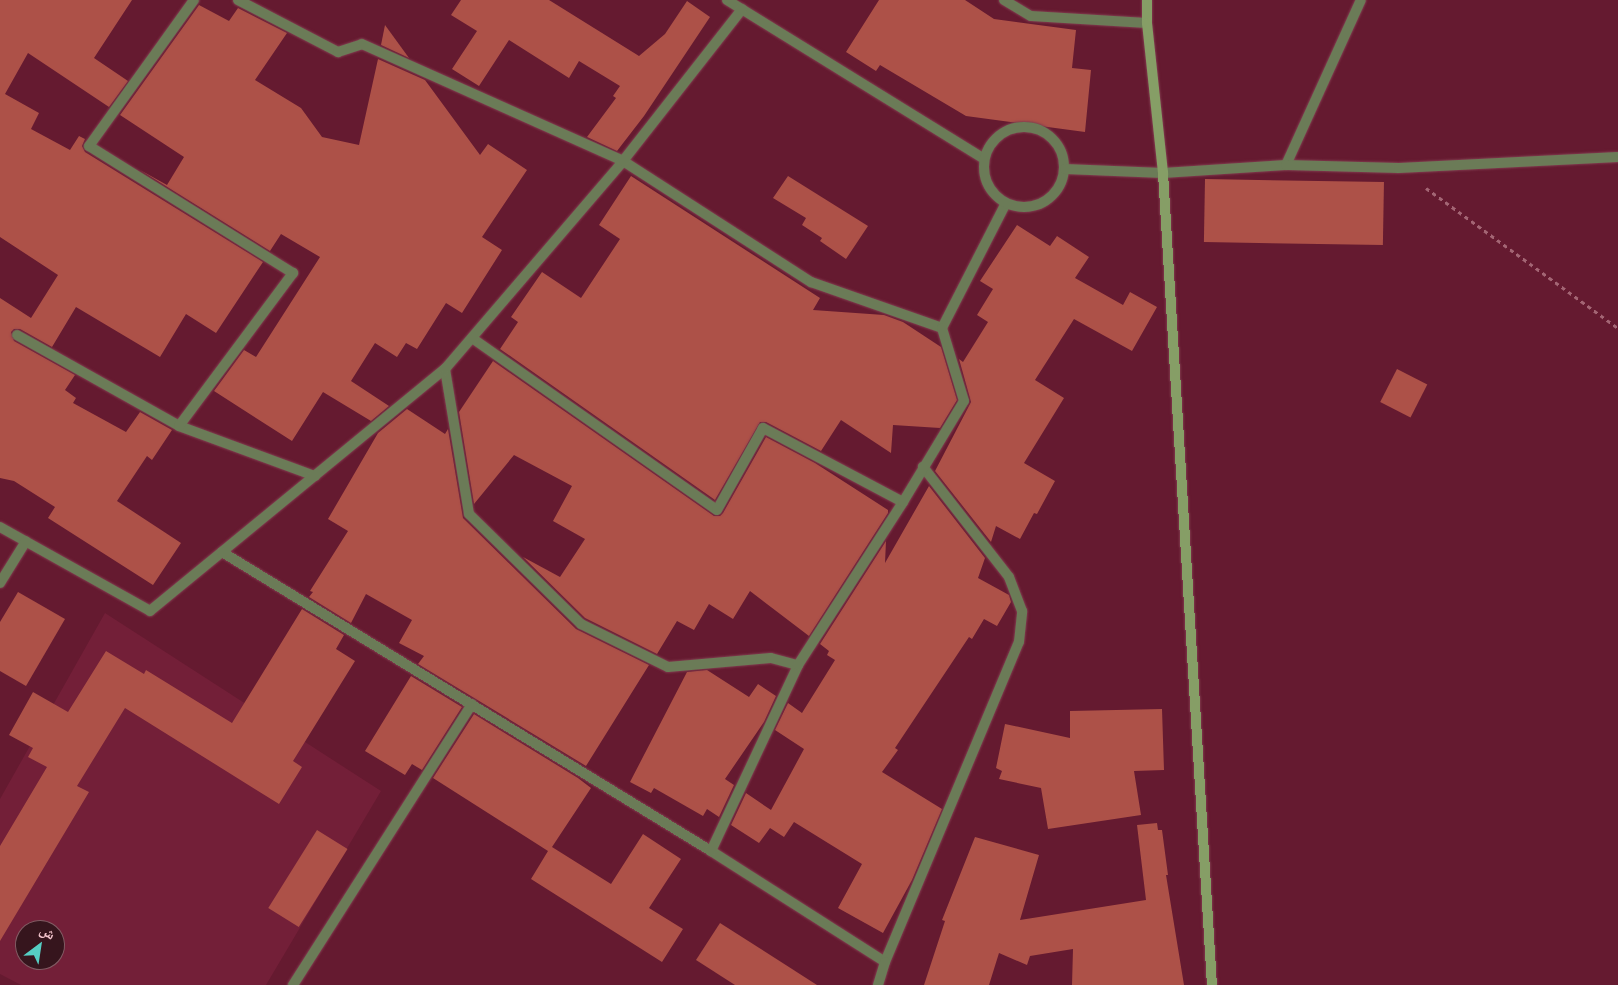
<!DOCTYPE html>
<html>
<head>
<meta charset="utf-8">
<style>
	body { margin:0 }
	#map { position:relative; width:1618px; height:985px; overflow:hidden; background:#651a30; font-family:"Zilla Slab","Noto Naskh Arabic",serif }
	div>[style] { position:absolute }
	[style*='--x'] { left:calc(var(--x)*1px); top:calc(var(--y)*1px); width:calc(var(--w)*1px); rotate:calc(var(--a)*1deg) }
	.built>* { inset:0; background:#731f38 }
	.building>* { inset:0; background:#ad5148; transform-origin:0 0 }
	.path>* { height:3px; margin-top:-1.5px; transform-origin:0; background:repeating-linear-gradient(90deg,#a36574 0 4px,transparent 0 8px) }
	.roads { filter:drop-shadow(0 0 1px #813c4f) drop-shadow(0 0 1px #813c4f) }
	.service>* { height:10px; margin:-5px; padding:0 5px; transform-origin:5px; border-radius:5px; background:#6b7b57 }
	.minor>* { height:10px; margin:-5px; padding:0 5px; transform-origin:5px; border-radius:5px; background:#6b7b57 }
	.minor>.ring { margin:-5px; padding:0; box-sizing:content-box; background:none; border:10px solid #6b7b57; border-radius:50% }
	.secondary>* { height:10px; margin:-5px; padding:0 5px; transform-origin:5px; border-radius:5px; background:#869e66 }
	span { translate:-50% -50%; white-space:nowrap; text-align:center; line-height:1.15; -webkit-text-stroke:5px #36151d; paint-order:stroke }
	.north { position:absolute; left:15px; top:920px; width:50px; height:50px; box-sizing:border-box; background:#36151d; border:1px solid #815b63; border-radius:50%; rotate:31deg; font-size:14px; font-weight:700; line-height:20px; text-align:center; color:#f2c3cb }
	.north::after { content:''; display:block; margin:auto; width:18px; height:22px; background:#56cec3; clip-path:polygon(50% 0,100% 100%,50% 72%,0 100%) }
</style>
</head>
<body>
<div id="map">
	<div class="built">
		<div style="clip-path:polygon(evenodd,105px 613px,381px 791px,266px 985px,21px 985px,0 974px,0 799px,105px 613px,25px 930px,55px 930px,55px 960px,25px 960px,25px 930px)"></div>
	</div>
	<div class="building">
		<div style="clip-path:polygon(0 0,132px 0,94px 58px,128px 81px,109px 107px,28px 53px,5px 94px,39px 113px,31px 129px,70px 150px,79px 136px,85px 139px,82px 146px,85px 152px,263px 262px,216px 333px,186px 314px,160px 357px,76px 307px,52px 347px,20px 329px,14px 329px,11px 332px,14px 341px,75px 375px,65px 390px,76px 398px,73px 403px,126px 432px,140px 412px,172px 430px,152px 460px,147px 456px,117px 501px,181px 543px,153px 585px,48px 518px,55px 507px,14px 481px,0 478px,0 298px,31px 318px,58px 275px,0 237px)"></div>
		<div style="clip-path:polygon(461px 0,549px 0,639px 56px,665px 34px,687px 1px,710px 17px,644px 116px,617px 151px,587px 137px,616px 98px,613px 96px,620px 86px,579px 61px,569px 78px,509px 40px,479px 86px,452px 69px,477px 31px,451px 15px)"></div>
		<div style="clip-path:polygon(879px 0,965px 0,994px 19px,1076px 30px,1072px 68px,1091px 70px,1085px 132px,966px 116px,880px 65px,876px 71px,846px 52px)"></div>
		<div style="clip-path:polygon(199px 5px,229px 21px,238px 8px,287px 33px,255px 80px,301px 108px,322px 137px,359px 145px,378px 59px,425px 80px,480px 155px,488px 144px,527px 170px,482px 237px,502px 250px,462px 313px,446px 303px,417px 349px,406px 343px,397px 357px,375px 343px,351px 381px,389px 406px,371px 421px,323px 392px,292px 441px,214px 391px,244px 350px,256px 357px,320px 257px,281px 234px,270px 251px,140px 170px,167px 185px,184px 157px,120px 115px)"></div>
		<div style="clip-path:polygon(385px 25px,409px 58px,381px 45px)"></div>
		<div style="clip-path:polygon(631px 176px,820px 298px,813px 310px,884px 315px,903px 322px,941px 347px,957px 400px,940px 428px,893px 425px,891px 453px,841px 420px,821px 451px,766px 422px,760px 422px,715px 500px,500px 349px,518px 322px,511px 317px,542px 272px,581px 298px,620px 239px,599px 225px)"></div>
		<div style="clip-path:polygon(788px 176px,868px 226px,846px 259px,820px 241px,822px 238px,802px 225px,806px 218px,773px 198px)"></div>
		<div style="left:1205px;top:179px;width:179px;height:63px;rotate:1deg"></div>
		<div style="clip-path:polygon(1017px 225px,1050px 246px,1057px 236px,1089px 257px,1075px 278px,1123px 305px,1130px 292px,1157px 307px,1132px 351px,1074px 319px,1035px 380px,1064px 398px,1024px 463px,1055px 481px,1037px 514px,1034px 513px,1020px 539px,996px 526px,991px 542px,935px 471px,971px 402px,959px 359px,963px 362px,988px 322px,977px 315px,993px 289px,980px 281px)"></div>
		<div style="clip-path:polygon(493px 361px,714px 516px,720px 516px,723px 513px,766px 437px,815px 463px,888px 510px,888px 513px,809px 636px,750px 591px,733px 619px,709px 604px,694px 630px,677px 621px,657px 654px,585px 618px,523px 557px,560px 577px,585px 539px,553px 521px,572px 486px,514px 455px,474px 504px,459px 412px)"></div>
		<div style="left:1397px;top:369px;width:34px;height:37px;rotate:27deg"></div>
		<div style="clip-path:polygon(407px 409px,445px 434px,448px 429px,463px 518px,576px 629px,649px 665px,586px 766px,418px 664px,424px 656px,399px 643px,412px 620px,366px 594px,351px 623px,309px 597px,313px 592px,310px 591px,348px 531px,328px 519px,378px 433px)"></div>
		<div style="clip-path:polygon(929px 486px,985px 558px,978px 578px,1009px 595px,1011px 602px,997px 626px,984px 619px,972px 639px,969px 637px,895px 748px,898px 750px,882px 772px,942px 809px,912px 880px,883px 933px,838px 908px,862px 864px,794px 822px,784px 837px,770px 828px,759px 843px,731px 825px,746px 793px,771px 810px,804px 749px,775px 730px,788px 703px,802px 713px,835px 660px,827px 655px,829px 651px,820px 644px,886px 541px,885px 563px)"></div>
		<div style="clip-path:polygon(18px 592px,65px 619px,26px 686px,0 671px,0 622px)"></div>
		<div style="clip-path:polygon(302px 609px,344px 635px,336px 649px,355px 661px,293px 761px,302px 767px,279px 804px,125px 708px,77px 786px,89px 792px,0 941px,0 846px,47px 767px,28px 757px,33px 748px,9px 735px,33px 692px,68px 712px,106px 651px,144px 674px,146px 670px,232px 723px)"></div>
		<div style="clip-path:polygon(707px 670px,749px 697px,758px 684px,776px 696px,764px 722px,725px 779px,734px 785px,719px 817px,707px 809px,703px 816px,654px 788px,651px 793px,630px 782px,687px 672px)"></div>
		<div style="clip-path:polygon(411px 676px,462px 707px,422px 770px,412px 764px,405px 775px,365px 751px)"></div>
		<div style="clip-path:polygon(1162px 709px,1164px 770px,1134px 771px,1141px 815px,1048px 829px,1041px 788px,999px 779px,1002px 771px,996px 768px,1005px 724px,1070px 738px,1070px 711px)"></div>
		<div style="clip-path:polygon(474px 714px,578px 778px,591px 788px,552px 847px,611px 884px,643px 834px,681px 859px,649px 908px,683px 929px,662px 962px,531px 879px,548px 851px,433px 778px)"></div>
		<div style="clip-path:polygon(1157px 823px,1158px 830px,1162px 830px,1168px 875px,1166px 875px,1184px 985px,1072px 985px,1073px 949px,1030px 956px,1027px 965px,999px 953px,989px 985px,924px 985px,945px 921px,942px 920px,975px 837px,1039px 855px,1020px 920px,1146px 900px,1137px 825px)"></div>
		<div style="left:317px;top:830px;width:36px;height:92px;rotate:32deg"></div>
		<div style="clip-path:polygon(720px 923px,817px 985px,735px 985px,696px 960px)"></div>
	</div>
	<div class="path">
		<div style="--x:1426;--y:188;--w:238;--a:36.1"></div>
	</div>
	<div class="roads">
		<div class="service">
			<div style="--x:1286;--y:165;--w:181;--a:-65.6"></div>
		</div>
		<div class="minor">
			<div style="--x:238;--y:0;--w:113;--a:27.5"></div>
			<div style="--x:338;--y:52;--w:25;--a:-18"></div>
			<div style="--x:362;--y:44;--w:286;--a:24.1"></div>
			<div style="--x:623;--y:161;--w:224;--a:32.8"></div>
			<div style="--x:811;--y:282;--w:139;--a:19.3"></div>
			<div style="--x:942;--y:328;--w:140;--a:-62.9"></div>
			<div style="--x:727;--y:0;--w:302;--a:31.7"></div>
			<div style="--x:1004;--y:0;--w:31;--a:31"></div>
			<div style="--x:1031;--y:16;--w:116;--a:3.5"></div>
			<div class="ring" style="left:984px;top:127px;width:70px;height:70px"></div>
			<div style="--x:1065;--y:169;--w:98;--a:2.3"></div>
			<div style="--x:1163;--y:173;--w:123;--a:-3.7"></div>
			<div style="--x:1286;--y:165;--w:113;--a:1.5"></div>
			<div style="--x:1399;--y:168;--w:219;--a:-2.9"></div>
			<div style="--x:17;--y:335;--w:186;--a:29.3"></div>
			<div style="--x:179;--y:426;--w:145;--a:20.2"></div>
			<div style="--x:472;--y:338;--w:299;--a:35.1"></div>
			<div style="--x:717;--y:510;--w:94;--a:-60.7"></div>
			<div style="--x:763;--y:428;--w:158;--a:27.9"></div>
			<div style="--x:445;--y:369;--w:147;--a:80.6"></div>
			<div style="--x:469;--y:514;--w:157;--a:44.5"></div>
			<div style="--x:581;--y:624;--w:97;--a:26.3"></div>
			<div style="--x:668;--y:667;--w:103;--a:-5"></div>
			<div style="--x:771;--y:658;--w:28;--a:15"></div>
			<div style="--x:179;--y:426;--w:191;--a:-53.3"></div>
			<div style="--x:293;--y:273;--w:240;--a:-148.1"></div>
			<div style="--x:89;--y:146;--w:180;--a:-54.3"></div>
			<div style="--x:0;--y:527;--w:172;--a:29.2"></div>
			<div style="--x:150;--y:611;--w:382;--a:-39.4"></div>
			<div style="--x:445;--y:369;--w:274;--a:-49.4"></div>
			<div style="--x:623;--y:161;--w:193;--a:-51.9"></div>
			<div style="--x:222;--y:552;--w:573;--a:31.44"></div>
			<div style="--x:711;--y:851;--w:206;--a:32.5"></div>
			<div style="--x:885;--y:962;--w:347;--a:-67.3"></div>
			<div style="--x:1019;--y:642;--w:31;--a:-84"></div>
			<div style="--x:1022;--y:611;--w:36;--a:-111"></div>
			<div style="--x:1009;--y:577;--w:140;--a:-128"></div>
			<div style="--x:0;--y:583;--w:49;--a:-58.2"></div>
			<div style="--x:711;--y:851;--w:205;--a:-64.9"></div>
			<div style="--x:798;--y:665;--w:194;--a:-57.2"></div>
			<div style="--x:903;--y:502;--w:118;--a:-58.9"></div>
			<div style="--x:964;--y:401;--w:76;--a:-106.8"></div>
			<div style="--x:293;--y:985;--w:333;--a:-57.5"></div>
			<div style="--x:878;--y:985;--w:24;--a:-73"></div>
		</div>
		<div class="secondary">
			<div style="--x:1147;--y:0;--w:23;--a:90"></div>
			<div style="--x:1147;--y:23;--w:151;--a:83.9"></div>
			<div style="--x:1163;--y:173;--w:813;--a:86.55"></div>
		</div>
	</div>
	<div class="north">ش</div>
</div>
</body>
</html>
